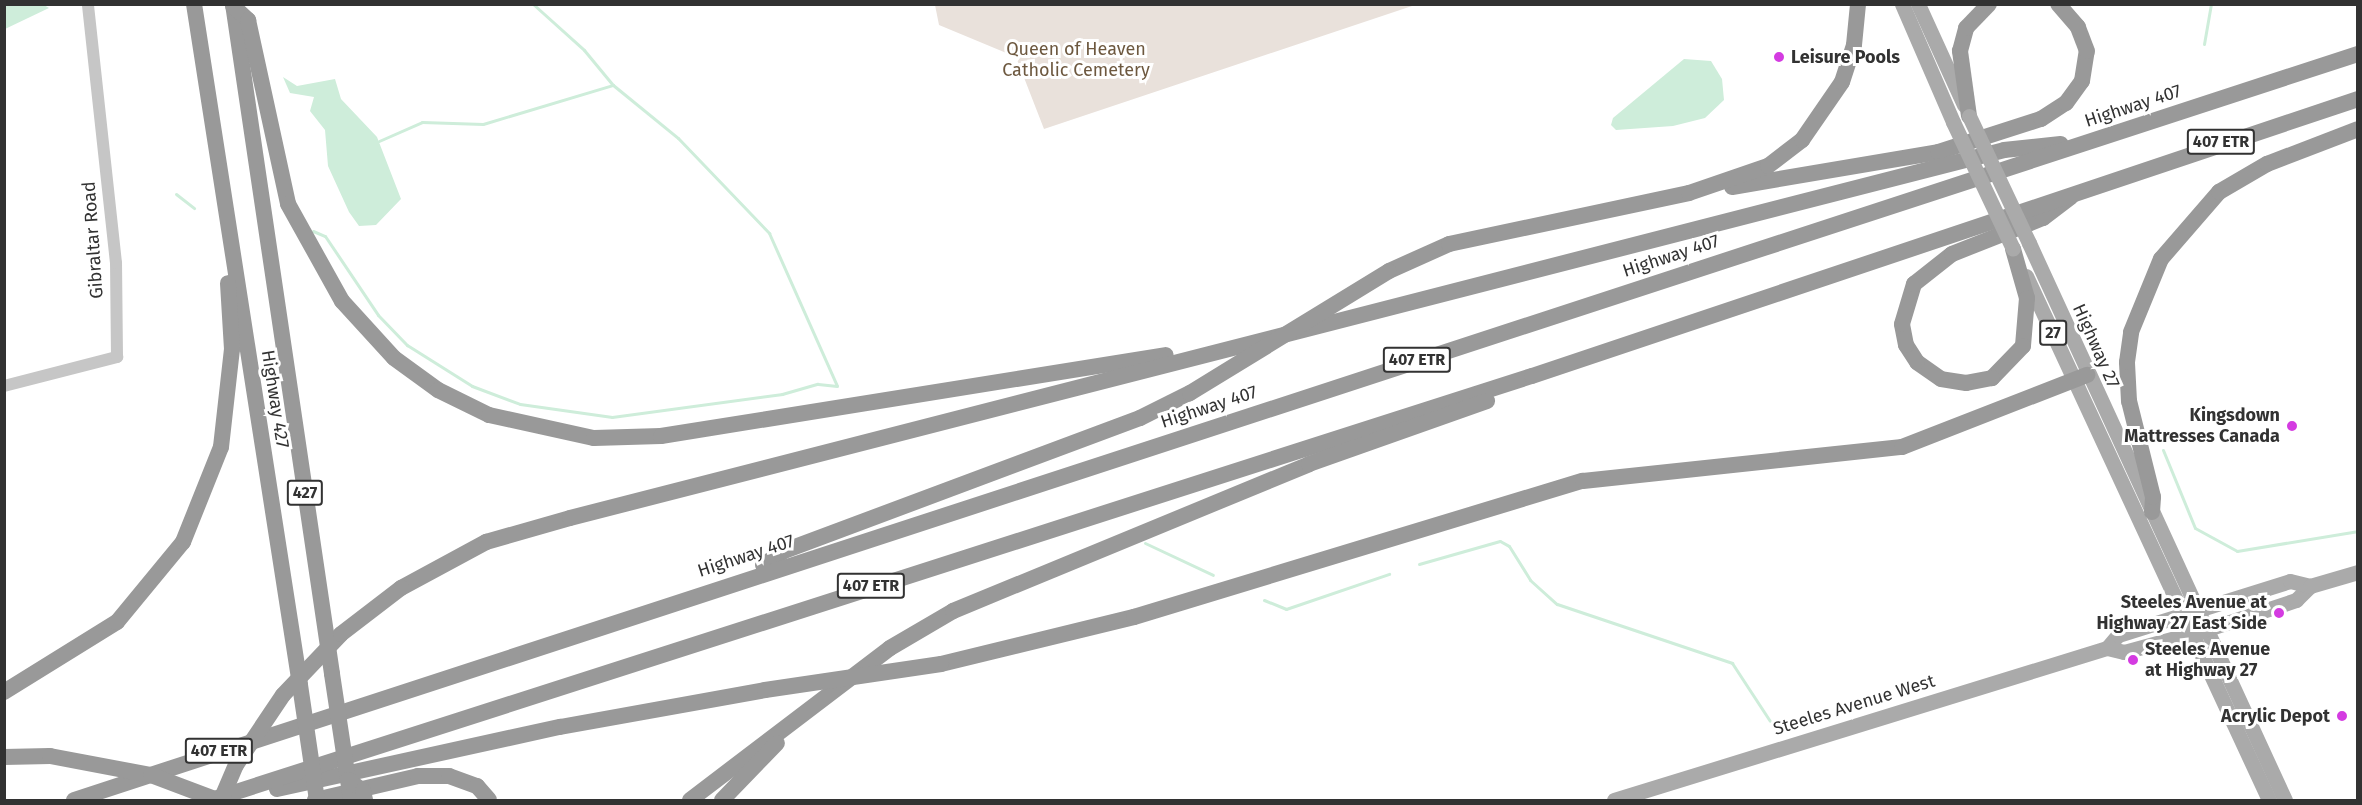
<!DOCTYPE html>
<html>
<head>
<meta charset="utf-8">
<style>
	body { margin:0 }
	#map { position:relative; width:2362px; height:805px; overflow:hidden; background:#fff; font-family:"Fira Sans",sans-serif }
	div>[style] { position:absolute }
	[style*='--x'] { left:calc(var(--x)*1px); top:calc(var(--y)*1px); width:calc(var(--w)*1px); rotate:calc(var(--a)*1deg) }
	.green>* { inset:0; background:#e9e1db }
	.water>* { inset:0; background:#ceedda }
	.stream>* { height:3px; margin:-1.5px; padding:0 1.5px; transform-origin:1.5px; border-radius:1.5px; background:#ceedda }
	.minor>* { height:12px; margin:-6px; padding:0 6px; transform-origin:6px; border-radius:6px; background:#c6c6c6 }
	.major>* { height:15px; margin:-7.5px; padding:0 7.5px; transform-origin:7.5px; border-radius:7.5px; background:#aaa }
	.highway>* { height:16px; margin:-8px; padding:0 8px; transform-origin:8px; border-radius:8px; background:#999 }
	.major-bridge>* { height:15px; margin:-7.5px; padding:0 7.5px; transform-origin:7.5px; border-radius:7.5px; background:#aaa }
	.highway-bridge>* { height:16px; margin:-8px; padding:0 8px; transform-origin:8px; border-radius:8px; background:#999 }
	.dots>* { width:16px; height:16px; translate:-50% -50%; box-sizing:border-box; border:3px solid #fff; border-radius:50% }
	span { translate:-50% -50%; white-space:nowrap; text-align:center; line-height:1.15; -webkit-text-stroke:6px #fff; paint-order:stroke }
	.shield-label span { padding:2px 4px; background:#fff; border:2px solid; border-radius:4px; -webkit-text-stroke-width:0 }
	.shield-label { font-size:16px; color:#323232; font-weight:700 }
	.park-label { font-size:18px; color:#6d583f }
	.poi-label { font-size:18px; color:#323232; font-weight:700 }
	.left { translate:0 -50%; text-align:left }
	.right { translate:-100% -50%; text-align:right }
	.street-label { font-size:18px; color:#323232 }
	.frame { position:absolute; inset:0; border:6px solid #323232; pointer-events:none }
</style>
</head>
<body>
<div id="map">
	<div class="green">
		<div style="clip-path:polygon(935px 5px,935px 4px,1415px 5px,1044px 129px,1016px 57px,939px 25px)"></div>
	</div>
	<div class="water">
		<div style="clip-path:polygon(5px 4px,44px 5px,49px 8px,5px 29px)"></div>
		<div style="clip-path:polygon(1684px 59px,1711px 61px,1722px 79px,1724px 100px,1705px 118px,1673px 126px,1616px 130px,1611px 125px,1613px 118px)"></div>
		<div style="clip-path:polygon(283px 77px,297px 86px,335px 79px,341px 99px,377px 137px,401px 199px,376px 225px,359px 226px,349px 212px,328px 166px,325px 130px,310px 111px,314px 97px,290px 93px)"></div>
	</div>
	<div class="stream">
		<div style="--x:533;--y:4;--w:69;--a:42"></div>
		<div style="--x:584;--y:50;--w:45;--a:50.4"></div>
		<div style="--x:613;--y:85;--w:84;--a:39.2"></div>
		<div style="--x:678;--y:138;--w:132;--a:46.2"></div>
		<div style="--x:769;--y:233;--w:167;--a:66"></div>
		<div style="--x:2204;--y:44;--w:41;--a:-80.1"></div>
		<div style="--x:379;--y:141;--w:47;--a:-23.8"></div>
		<div style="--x:422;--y:122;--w:61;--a:1.9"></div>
		<div style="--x:483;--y:124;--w:136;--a:-16.7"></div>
		<div style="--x:2357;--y:184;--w:1;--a:45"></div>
		<div style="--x:176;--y:194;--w:23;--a:38"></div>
		<div style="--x:313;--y:231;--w:13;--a:23"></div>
		<div style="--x:325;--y:236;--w:95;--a:56.1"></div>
		<div style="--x:378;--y:315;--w:42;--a:46"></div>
		<div style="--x:407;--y:345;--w:77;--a:32.2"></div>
		<div style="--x:472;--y:386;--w:51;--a:20.6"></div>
		<div style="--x:520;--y:404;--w:93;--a:8"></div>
		<div style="--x:612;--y:417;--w:172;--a:-7.7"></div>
		<div style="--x:782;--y:394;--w:37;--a:-16"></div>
		<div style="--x:818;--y:384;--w:19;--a:6"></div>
		<div style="--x:2163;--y:450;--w:84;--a:67.7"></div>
		<div style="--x:2195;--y:528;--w:48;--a:28.7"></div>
		<div style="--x:2237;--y:551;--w:123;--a:-9.4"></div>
		<div style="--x:1145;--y:543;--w:75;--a:25.2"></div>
		<div style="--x:1419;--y:564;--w:84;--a:-15.9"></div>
		<div style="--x:1500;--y:541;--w:10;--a:29"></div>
		<div style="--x:1509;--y:546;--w:40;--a:58"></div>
		<div style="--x:1530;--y:580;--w:36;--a:42"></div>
		<div style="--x:1557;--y:604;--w:185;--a:18.6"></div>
		<div style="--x:1732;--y:663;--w:69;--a:56.8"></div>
		<div style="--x:1264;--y:600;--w:24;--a:22"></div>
		<div style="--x:1286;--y:609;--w:109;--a:-18.8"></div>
	</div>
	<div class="minor">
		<div style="--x:4;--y:386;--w:117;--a:-14.4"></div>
		<div style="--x:117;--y:357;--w:94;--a:-90.6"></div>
		<div style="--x:116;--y:263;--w:261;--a:-96.2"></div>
	</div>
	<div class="major">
		<div style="--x:1902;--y:4;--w:129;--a:66.6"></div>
		<div style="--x:1918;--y:4;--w:111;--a:65.5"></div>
		<div style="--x:2029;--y:243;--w:613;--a:65.32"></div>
		<div style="--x:2026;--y:276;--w:578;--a:65.12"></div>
		<div style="--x:2107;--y:648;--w:17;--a:13"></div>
		<div style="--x:2124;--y:652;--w:87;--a:-15.3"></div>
		<div style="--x:2208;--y:629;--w:93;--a:-18.2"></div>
		<div style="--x:2296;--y:600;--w:20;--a:-45"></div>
		<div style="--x:1614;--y:800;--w:516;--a:-17.14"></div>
		<div style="--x:2107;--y:648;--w:17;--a:-50"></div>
		<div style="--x:2118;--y:635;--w:180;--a:-17.4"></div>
		<div style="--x:2290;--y:581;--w:21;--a:14"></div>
		<div style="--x:2310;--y:586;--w:50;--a:-16.3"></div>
	</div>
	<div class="highway">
		<div style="--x:194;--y:4;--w:689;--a:81.15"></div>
		<div style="--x:233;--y:4;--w:677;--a:81.59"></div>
		<div style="--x:233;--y:6;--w:21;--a:43"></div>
		<div style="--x:248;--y:20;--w:188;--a:77.7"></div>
		<div style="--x:288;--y:204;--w:111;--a:60.9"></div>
		<div style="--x:342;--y:301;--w:77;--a:47.6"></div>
		<div style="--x:394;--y:358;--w:54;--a:36"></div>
		<div style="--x:438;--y:390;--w:57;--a:26.1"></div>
		<div style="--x:489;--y:415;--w:107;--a:12.4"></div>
		<div style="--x:594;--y:438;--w:67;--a:-1.7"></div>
		<div style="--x:661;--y:436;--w:511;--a:-9.11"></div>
		<div style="--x:1969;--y:116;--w:66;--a:-97.9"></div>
		<div style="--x:1960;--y:51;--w:24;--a:-75"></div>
		<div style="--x:1966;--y:28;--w:33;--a:-46"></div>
		<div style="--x:1732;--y:187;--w:209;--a:-9.6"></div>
		<div style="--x:1938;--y:152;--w:108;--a:-17.8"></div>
		<div style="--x:2041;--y:119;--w:30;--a:-33"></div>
		<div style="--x:2066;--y:103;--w:27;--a:-54"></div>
		<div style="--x:2082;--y:81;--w:30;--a:-81"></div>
		<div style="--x:2087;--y:51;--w:26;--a:-111"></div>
		<div style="--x:2078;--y:27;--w:30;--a:-131"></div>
		<div style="--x:2013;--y:249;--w:51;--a:74.1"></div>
		<div style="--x:2027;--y:298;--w:48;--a:94.8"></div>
		<div style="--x:2023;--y:346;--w:45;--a:134.1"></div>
		<div style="--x:1992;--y:378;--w:26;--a:169"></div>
		<div style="--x:1966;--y:383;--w:25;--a:-171"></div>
		<div style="--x:1941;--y:379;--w:29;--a:-145"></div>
		<div style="--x:1917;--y:362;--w:20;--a:-123"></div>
		<div style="--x:1906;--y:345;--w:21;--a:-101"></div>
		<div style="--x:1902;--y:324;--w:42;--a:-73.3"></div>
		<div style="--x:1914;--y:284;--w:48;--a:-38.3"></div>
		<div style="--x:1952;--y:254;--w:98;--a:-21.6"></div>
		<div style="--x:2043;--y:218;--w:35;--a:-37"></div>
		<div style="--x:1389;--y:271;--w:66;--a:-24.2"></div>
		<div style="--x:1449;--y:244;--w:245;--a:-12"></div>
		<div style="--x:1689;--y:193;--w:83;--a:-18.9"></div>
		<div style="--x:1768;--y:166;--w:43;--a:-37.4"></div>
		<div style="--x:1802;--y:140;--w:70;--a:-55.4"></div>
		<div style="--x:1842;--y:82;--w:39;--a:-72"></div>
		<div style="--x:1854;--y:45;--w:41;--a:-84.4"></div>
		<div style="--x:2152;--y:512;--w:15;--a:-86"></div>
		<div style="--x:2153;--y:497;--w:99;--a:-104"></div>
		<div style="--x:2129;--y:401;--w:39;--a:-93"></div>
		<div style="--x:2127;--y:362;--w:30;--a:-82"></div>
		<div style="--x:2131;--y:332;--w:79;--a:-67.7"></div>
		<div style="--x:2161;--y:259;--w:89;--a:-49.1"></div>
		<div style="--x:2219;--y:192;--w:56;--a:-30.3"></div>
		<div style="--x:2267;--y:164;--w:97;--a:-21"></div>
		<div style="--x:763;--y:565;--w:25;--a:-34"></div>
		<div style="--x:784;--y:551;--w:380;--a:-20.5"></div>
		<div style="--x:1140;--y:418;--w:56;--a:-26.6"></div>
		<div style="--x:401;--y:588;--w:97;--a:-28.4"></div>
		<div style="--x:486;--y:542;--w:87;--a:-15.9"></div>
		<div style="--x:570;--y:518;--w:1480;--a:-14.39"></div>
		<div style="--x:2004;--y:150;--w:57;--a:-6"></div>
		<div style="--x:941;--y:664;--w:199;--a:-13.7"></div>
		<div style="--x:1134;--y:617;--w:469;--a:-16.9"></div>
		<div style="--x:1583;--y:481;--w:321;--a:-6.1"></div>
		<div style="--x:1902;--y:447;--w:199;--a:-21.3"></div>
		<div style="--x:4;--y:692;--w:133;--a:-31.8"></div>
		<div style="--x:117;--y:622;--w:104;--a:-50.5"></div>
		<div style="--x:183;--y:542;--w:102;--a:-68.2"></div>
		<div style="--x:221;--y:447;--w:99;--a:-83.6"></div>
		<div style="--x:232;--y:349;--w:66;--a:-93.5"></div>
		<div style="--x:4;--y:757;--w:46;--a:-1.2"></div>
		<div style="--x:277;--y:789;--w:290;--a:-12.4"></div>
		<div style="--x:560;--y:727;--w:208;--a:-10.2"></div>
		<div style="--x:74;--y:800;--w:2403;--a:-18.09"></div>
		<div style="--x:211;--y:800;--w:1387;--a:-17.8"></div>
		<div style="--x:1532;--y:376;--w:871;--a:-18.54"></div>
		<div style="--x:315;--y:800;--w:106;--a:-13.1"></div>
		<div style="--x:418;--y:776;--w:31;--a:0"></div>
		<div style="--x:449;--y:776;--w:30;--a:20"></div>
		<div style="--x:477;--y:786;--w:18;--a:49"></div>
		<div style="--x:690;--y:800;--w:251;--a:-37.2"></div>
		<div style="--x:890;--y:648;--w:73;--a:-30.4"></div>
		<div style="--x:953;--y:611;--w:385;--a:-22.4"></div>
		<div style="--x:1309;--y:464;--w:189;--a:-19.5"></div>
		<div style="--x:722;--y:800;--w:79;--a:-46"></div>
	</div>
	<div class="major-bridge">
		<div style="--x:1969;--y:116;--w:140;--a:64.7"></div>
		<div style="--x:1953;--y:122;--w:140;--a:64.7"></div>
	</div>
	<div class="highway-bridge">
		<div style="--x:1190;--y:393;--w:233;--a:-31.5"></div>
		<div style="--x:332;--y:674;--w:127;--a:81.4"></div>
		<div style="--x:300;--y:685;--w:116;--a:81.6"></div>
		<div style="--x:765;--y:690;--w:178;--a:-8.4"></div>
		<div style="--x:50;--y:756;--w:103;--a:10.7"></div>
		<div style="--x:151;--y:775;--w:71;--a:20.7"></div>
		<div style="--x:348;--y:780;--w:19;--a:36"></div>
		<div style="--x:363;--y:791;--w:9;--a:77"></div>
		<div style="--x:221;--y:800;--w:38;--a:-67"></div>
		<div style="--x:236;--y:765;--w:84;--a:-56.1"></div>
		<div style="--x:283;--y:695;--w:84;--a:-46.4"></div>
		<div style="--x:341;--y:634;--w:76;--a:-37.5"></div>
	</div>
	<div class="dots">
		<div style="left:1779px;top:57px;background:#d43be1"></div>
		<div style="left:2292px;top:426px;background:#d43be1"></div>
		<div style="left:2279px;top:613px;background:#d43be1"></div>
		<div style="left:2133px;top:660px;background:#d43be1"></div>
		<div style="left:2342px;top:716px;background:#d43be1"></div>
	</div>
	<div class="shield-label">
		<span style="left:2221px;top:142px">407 ETR</span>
		<span style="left:2053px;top:333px">27</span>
		<span style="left:1417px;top:360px">407 ETR</span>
		<span style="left:305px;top:493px">427</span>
		<span style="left:871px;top:586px">407 ETR</span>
		<span style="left:219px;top:751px">407 ETR</span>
	</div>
	<div class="park-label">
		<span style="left:1076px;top:60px">Queen of Heaven<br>Catholic Cemetery</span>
	</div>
	<div class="poi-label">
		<span class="left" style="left:1791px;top:57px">Leisure Pools</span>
		<span class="right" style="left:2280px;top:426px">Kingsdown<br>Mattresses Canada</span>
		<span class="right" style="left:2267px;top:613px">Steeles Avenue at<br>Highway 27 East Side</span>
		<span class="left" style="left:2145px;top:660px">Steeles Avenue<br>at Highway 27</span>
		<span class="right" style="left:2330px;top:716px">Acrylic Depot</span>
	</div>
	<div class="street-label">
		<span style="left:2133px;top:106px;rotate:-18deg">Highway 407</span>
		<span style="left:93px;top:240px;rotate:-94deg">Gibraltar Road</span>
		<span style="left:1671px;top:256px;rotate:-18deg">Highway 407</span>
		<span style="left:2096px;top:346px;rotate:66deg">Highway 27</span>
		<span style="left:275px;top:399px;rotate:81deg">Highway 427</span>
		<span style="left:1209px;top:407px;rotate:-18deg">Highway 407</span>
		<span style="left:746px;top:556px;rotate:-18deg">Highway 407</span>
		<span style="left:1854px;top:705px;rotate:-17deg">Steeles Avenue West</span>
	</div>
	<div class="frame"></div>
</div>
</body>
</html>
